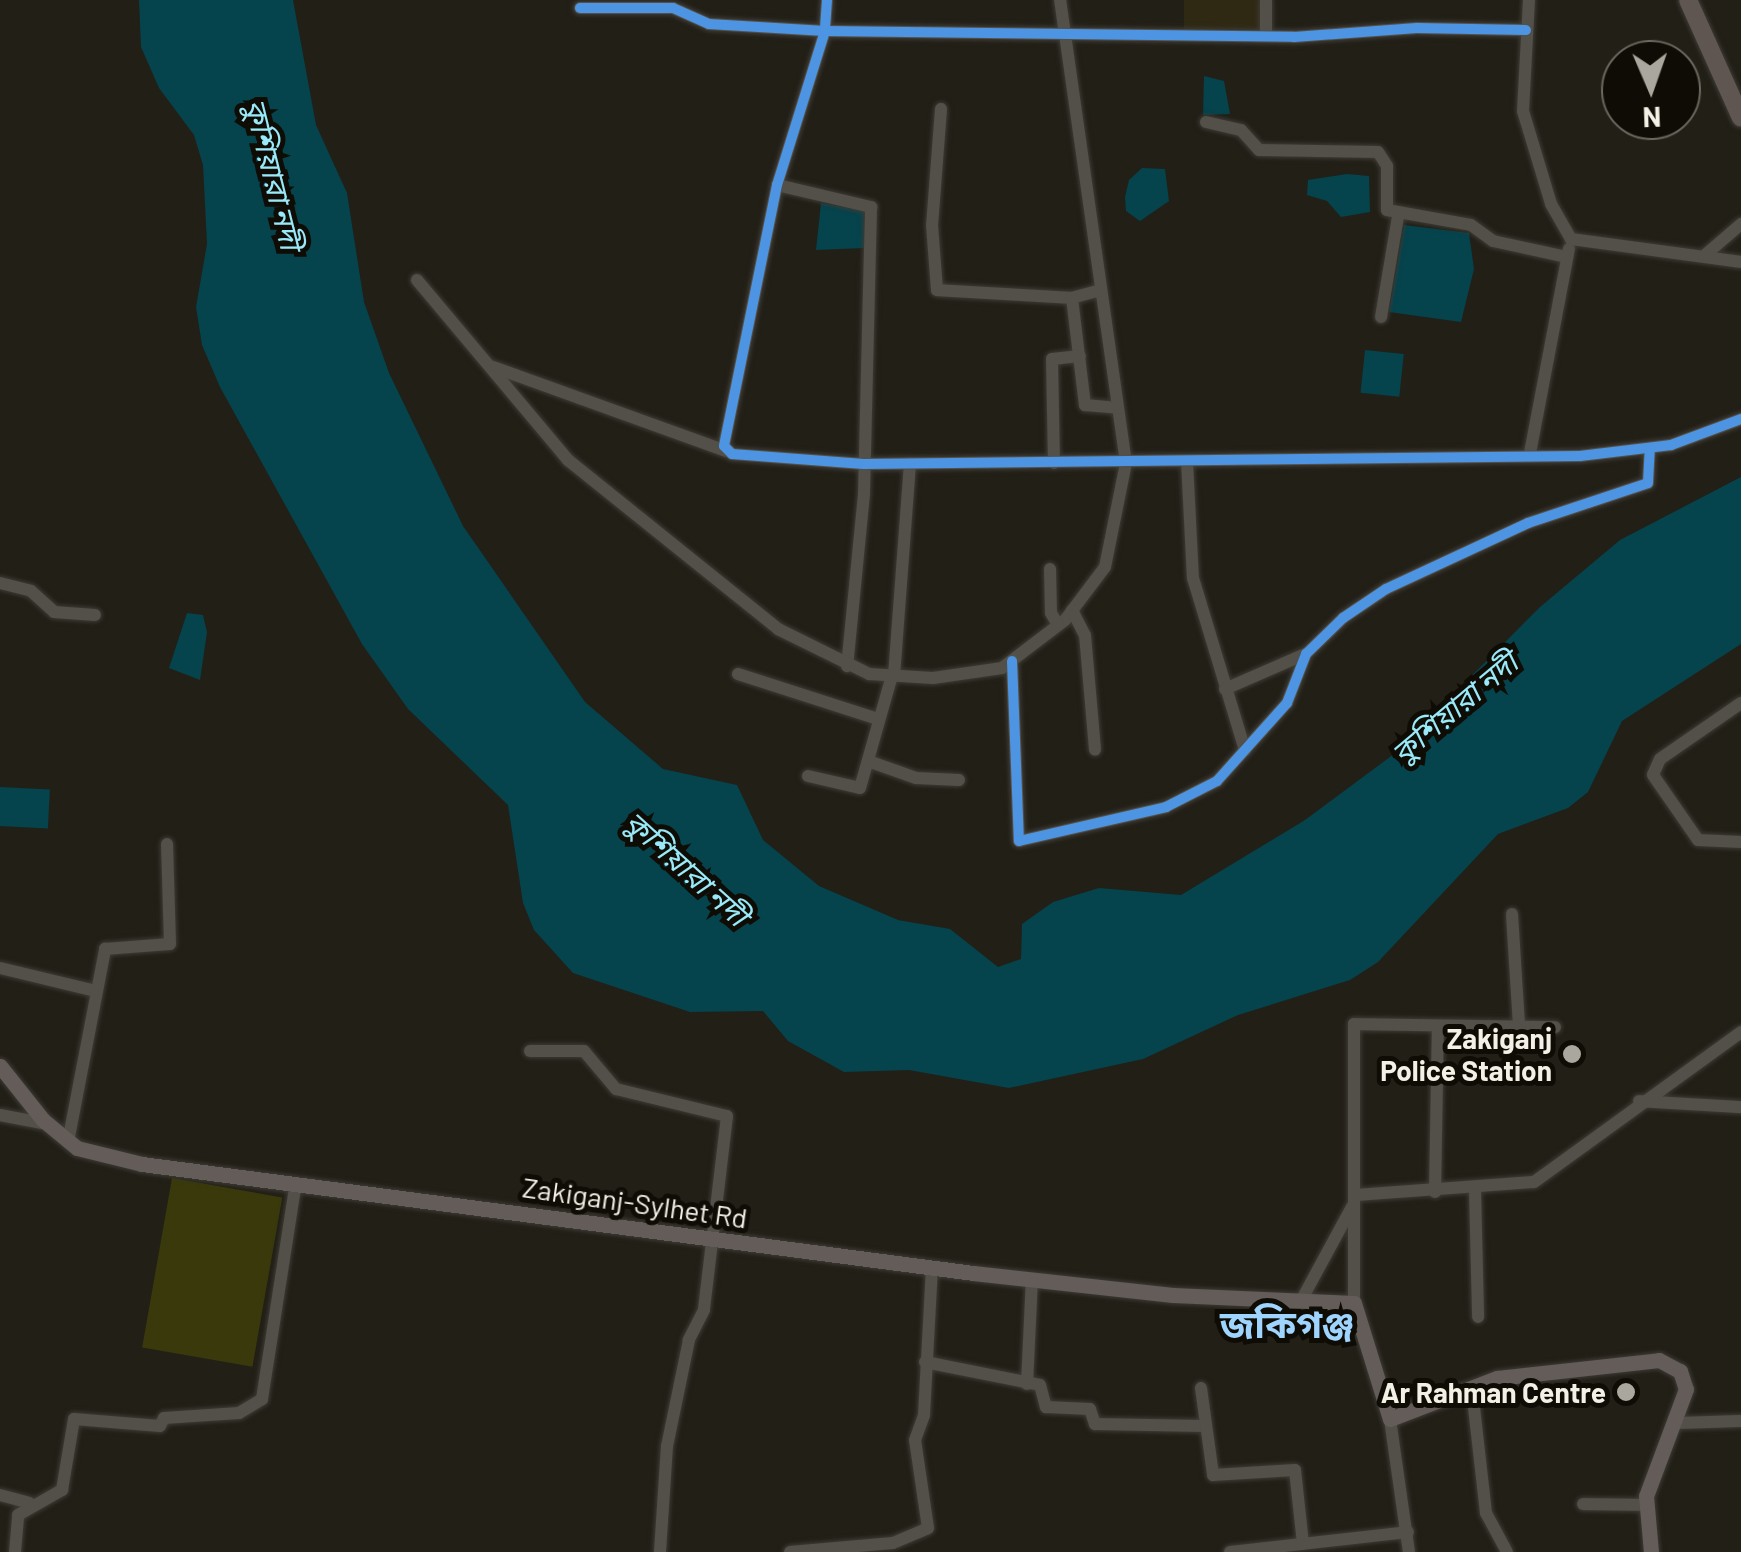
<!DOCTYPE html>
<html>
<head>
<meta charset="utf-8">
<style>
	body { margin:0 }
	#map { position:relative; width:1741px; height:1552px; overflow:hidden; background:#221f17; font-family:Barlow,"Noto Sans Bengali",sans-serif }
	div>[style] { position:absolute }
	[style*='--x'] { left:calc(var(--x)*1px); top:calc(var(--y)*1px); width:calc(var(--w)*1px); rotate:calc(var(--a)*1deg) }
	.built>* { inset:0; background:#2f2914; transform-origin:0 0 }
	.green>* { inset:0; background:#39390b; transform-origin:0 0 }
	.water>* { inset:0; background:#05434d; transform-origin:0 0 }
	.roads { filter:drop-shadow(0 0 2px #3d3b35) drop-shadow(0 0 2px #3d3b35) }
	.minor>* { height:12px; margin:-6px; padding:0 6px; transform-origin:6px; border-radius:6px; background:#525048 }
	.major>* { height:15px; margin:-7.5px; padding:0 7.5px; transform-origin:7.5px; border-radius:7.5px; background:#645c58 }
	.highway>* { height:18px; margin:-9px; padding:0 9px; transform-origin:9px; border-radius:9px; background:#5f5651 }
	.cycleway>* { height:10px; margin:-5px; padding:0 5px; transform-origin:5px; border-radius:5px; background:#4d94e3 }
	.dots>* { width:28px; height:28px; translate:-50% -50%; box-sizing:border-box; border:5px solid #0e0c05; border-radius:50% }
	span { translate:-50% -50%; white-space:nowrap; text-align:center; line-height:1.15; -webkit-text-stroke:10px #0e0c05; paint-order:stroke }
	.poi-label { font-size:28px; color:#f3f1e6; font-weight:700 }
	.right { translate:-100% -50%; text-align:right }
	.street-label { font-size:28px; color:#f3f1e6 }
	.water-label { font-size:30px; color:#99e9f9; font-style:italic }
	.district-label { font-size:38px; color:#9ed4fd; font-weight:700 }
	.north { position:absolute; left:1601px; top:40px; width:100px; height:100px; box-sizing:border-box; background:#0e0c05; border:2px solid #6a685f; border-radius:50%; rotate:178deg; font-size:28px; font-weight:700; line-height:40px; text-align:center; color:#f3f1e6 }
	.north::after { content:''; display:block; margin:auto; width:35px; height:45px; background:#aaa89e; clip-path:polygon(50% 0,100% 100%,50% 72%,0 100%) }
</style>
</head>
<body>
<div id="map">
	<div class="built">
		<div style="left:1184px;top:0;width:76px;height:33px"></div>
	</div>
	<div class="green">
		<div style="left:172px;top:1178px;width:112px;height:172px;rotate:10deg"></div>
	</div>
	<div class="water">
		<div style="clip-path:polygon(139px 0,293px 0,316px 125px,347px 193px,364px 302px,389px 373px,463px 526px,585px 702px,663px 769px,737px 785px,763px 840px,819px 886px,898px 920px,950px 929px,998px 967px,1021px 959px,1022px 924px,1053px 902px,1099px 888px,1181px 895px,1305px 820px,1394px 754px,1540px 607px,1620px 540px,1741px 477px,1741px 644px,1622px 721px,1588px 792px,1568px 808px,1498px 834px,1378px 962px,1350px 980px,1238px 1015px,1143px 1059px,1009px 1088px,909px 1070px,844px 1072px,788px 1041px,763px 1011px,690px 1012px,573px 973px,534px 930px,523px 903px,508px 805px,408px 709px,362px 644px,220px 387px,202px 345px,196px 307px,207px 244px,203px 165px,194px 135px,159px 88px,141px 47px)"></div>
		<div style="clip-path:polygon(1204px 76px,1224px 81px,1230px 114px,1203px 115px)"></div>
		<div style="clip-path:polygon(1142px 168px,1165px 169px,1169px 201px,1140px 221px,1126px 211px,1125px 197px,1129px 180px)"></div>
		<div style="clip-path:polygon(1347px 174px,1369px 176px,1370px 212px,1341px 217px,1327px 201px,1307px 195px,1308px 180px)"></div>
		<div style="clip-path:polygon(821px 203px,864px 211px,864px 248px,816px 250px)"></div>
		<div style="clip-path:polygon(1404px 225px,1469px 233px,1474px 269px,1461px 322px,1389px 312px)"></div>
		<div style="left:1365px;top:350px;width:39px;height:43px;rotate:6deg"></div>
		<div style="clip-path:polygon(187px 613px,203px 615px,207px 632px,200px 680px,169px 668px)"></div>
		<div style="left:0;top:787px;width:50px;height:39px;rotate:3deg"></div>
	</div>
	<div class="roads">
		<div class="minor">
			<div style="--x:827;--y:0;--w:31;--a:94"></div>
			<div style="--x:825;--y:31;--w:161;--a:107.3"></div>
			<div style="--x:777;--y:185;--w:266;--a:101.5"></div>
			<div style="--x:724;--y:446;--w:11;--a:45"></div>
			<div style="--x:732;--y:454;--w:132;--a:4.3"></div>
			<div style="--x:864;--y:464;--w:716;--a:-0.64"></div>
			<div style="--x:1580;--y:456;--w:92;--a:-6.9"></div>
			<div style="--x:1671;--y:445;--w:75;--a:-20.4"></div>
			<div style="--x:1529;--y:0;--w:111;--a:93.1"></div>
			<div style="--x:1523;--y:111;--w:97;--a:73.2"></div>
			<div style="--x:1551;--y:204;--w:40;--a:60.3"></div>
			<div style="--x:1571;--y:239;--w:172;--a:7.7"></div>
			<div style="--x:580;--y:8;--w:93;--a:0"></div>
			<div style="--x:673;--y:8;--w:39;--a:24"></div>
			<div style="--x:709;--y:24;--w:116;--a:3.5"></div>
			<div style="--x:825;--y:31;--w:469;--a:0.7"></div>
			<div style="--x:1294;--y:37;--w:123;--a:-4.2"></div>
			<div style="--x:1417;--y:28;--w:109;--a:1.1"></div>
			<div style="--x:1266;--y:36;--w:36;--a:-90"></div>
			<div style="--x:941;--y:109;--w:116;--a:94.4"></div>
			<div style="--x:932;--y:225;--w:65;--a:85.6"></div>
			<div style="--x:937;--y:290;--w:135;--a:3.4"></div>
			<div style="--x:1206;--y:122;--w:36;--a:13"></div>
			<div style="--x:1241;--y:130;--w:27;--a:48"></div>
			<div style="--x:1259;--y:150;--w:119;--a:1"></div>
			<div style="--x:1378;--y:152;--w:17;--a:57"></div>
			<div style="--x:1387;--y:166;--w:44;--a:90"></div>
			<div style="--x:1387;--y:210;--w:85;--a:10.1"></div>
			<div style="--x:1471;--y:225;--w:27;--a:36"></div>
			<div style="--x:1493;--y:241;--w:76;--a:12.2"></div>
			<div style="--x:777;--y:185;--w:97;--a:13.2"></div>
			<div style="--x:871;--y:207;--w:287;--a:91.4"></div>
			<div style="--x:864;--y:494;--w:173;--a:95.6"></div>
			<div style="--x:1705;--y:255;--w:48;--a:-40.7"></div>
			<div style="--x:417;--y:280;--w:235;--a:50"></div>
			<div style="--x:568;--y:460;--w:270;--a:38.8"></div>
			<div style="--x:778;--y:629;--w:102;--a:26.3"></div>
			<div style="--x:869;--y:674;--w:64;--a:3.6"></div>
			<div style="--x:933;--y:678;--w:70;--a:-8.2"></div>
			<div style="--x:1002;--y:668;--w:79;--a:-37.3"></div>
			<div style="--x:1065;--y:620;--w:66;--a:-53"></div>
			<div style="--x:1105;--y:567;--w:106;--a:-78.6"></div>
			<div style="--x:1126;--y:463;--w:468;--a:-98.1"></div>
			<div style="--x:1101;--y:290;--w:30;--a:165"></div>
			<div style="--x:1072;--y:298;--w:108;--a:83.1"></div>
			<div style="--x:1085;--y:405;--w:33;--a:5"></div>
			<div style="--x:1381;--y:317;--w:102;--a:-80.4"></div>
			<div style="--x:493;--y:367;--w:248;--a:19.8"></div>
			<div style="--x:1530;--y:453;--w:208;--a:-79.2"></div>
			<div style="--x:1187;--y:461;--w:117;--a:87.1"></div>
			<div style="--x:1193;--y:578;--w:180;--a:73.2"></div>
			<div style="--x:1054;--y:463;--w:104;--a:-91.1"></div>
			<div style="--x:1052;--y:359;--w:28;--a:-6"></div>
			<div style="--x:1050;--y:569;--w:44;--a:88.7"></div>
			<div style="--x:1051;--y:613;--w:14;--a:60"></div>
			<div style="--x:0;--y:583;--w:32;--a:14"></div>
			<div style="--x:31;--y:591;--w:31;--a:42"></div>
			<div style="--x:54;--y:612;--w:41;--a:4.2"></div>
			<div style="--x:1072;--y:610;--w:28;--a:63"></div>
			<div style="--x:1085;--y:635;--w:115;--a:85"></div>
			<div style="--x:1012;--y:661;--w:180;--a:87.8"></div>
			<div style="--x:1019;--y:841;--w:151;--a:-13"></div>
			<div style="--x:1166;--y:807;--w:57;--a:-27"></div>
			<div style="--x:1217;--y:781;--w:105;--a:-48.1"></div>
			<div style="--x:1287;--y:703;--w:53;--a:-68.8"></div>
			<div style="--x:1306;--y:654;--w:52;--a:-44.2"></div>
			<div style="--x:1343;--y:618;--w:52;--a:-34"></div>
			<div style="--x:1386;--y:589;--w:157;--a:-24.9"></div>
			<div style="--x:1528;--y:523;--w:126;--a:-18.4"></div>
			<div style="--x:1648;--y:483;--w:35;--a:-87"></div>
			<div style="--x:738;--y:674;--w:147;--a:17.8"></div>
			<div style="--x:894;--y:676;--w:213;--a:-85.7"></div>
			<div style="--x:1225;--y:689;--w:87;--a:-23.6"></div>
			<div style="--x:1741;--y:703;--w:98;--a:145.3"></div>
			<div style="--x:1660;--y:759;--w:17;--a:114"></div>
			<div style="--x:1653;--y:775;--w:79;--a:55.3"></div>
			<div style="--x:1698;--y:840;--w:43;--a:2.7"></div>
			<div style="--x:868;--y:761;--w:51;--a:19.5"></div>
			<div style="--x:916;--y:778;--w:43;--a:2.7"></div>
			<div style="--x:808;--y:776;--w:53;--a:13"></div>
			<div style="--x:860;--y:788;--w:116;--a:-74.1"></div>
			<div style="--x:1512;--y:914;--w:111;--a:86.4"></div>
			<div style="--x:0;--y:968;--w:99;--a:13.5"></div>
			<div style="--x:530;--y:1051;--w:54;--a:0"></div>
			<div style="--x:584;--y:1051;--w:50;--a:49.9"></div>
			<div style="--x:616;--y:1089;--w:114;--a:13.7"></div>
			<div style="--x:727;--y:1116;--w:195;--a:96.8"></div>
			<div style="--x:704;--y:1310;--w:34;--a:117"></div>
			<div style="--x:689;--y:1340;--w:108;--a:101.7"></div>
			<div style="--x:667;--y:1446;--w:106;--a:93.8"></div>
			<div style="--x:1639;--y:1101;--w:102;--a:3.4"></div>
			<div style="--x:0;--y:1115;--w:48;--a:10.8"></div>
			<div style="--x:68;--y:1142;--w:197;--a:-79.1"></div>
			<div style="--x:105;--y:949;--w:65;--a:-4.4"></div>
			<div style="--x:170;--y:944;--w:100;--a:-91.7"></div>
			<div style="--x:1475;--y:1190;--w:127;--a:88.6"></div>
			<div style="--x:1435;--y:1192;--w:165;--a:-89"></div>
			<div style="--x:1355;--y:1195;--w:179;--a:-4.2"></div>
			<div style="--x:1534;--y:1182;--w:256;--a:-35.9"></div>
			<div style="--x:1302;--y:1299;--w:105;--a:-61.5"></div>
			<div style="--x:1354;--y:1303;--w:279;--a:-90"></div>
			<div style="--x:1354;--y:1024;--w:201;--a:0.9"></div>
			<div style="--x:925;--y:1362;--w:117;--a:11.3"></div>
			<div style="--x:1040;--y:1385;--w:23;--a:75"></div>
			<div style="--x:1046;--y:1407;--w:44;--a:2.6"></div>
			<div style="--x:1090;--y:1409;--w:16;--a:72"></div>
			<div style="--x:1095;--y:1424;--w:109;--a:1.1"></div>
			<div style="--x:1027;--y:1384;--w:105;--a:-87.3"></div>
			<div style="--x:1201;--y:1388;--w:88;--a:82.1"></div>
			<div style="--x:1213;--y:1475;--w:82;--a:-3.5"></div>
			<div style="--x:1295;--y:1470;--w:74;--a:83.8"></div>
			<div style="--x:1472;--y:1390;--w:124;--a:83.5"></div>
			<div style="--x:1486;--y:1513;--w:44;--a:61.7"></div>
			<div style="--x:1390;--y:1419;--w:134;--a:81.9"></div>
			<div style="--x:1677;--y:1423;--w:64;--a:-1.8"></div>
			<div style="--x:0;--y:1495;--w:30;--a:15"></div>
			<div style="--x:1583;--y:1504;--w:64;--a:0.9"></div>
			<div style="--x:15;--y:1552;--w:37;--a:-85"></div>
			<div style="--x:18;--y:1515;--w:51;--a:-29.6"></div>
			<div style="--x:62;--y:1490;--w:72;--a:-80.4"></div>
			<div style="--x:74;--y:1419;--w:86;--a:4.7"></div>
			<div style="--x:160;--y:1426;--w:9;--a:-63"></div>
			<div style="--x:164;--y:1418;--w:75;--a:-3.8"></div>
			<div style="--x:239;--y:1413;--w:27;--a:-31"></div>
			<div style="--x:262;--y:1399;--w:214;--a:-81.1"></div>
			<div style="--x:790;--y:1552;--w:103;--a:-5"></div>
			<div style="--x:893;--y:1543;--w:38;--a:-23"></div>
			<div style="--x:928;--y:1528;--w:89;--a:-98.4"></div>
			<div style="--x:915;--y:1440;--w:27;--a:-70"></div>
			<div style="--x:924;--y:1415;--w:148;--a:-86.9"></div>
			<div style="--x:1230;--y:1552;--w:179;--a:-6.4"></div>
		</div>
		<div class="major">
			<div style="--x:0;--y:1066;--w:69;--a:51.5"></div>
			<div style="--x:43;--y:1120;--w:44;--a:39.5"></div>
			<div style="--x:77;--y:1148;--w:67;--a:13.8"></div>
			<div style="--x:142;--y:1164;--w:838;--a:7.47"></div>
			<div style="--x:973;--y:1273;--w:201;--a:6.3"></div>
			<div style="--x:1173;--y:1295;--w:181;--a:2.5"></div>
			<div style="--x:1354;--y:1303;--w:121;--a:72.8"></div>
			<div style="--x:1390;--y:1419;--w:115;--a:-21"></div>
			<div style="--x:1497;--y:1378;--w:163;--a:-6.3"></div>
			<div style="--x:1659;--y:1360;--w:24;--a:28"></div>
			<div style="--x:1680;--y:1371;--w:19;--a:72"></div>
			<div style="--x:1686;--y:1389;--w:114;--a:110.5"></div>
			<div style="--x:1646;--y:1496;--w:56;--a:84.9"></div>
		</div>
		<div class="highway">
			<div style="--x:1688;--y:0;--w:129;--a:65.8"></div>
		</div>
	</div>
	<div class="cycleway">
		<div style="--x:827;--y:0;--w:31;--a:94"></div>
		<div style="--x:825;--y:31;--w:161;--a:107.3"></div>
		<div style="--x:777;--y:185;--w:266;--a:101.5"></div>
		<div style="--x:724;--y:446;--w:11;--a:45"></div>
		<div style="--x:732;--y:454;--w:132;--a:4.3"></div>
		<div style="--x:864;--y:464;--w:716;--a:-0.64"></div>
		<div style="--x:1580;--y:456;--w:92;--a:-6.9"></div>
		<div style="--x:1671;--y:445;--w:75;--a:-20.4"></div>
		<div style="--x:580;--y:8;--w:93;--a:0"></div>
		<div style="--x:673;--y:8;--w:39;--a:24"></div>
		<div style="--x:709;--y:24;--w:116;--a:3.5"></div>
		<div style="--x:825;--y:31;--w:469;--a:0.7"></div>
		<div style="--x:1294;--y:37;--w:123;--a:-4.2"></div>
		<div style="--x:1417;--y:28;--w:109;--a:1.1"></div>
		<div style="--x:1012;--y:661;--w:180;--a:87.8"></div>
		<div style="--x:1019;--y:841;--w:151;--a:-13"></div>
		<div style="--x:1166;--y:807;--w:57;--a:-27"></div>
		<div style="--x:1217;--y:781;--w:105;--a:-48.1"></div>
		<div style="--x:1287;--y:703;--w:53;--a:-68.8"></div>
		<div style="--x:1306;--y:654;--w:52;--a:-44.2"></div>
		<div style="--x:1343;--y:618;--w:52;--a:-34"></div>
		<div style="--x:1386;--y:589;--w:157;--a:-24.9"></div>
		<div style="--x:1528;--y:523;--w:126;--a:-18.4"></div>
		<div style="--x:1648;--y:483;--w:35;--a:-87"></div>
	</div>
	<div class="dots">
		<div style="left:1572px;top:1054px;background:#aaa89e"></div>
		<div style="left:1626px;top:1392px;background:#aaa89e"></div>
	</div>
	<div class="poi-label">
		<span class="right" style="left:1552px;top:1054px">Zakiganj<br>Police Station</span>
		<span class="right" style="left:1606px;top:1392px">Ar Rahman Centre</span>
	</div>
	<div class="street-label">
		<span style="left:635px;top:1202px;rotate:8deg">Zakiganj-Sylhet Rd</span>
	</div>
	<div class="water-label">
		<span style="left:274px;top:174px;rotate:76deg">কুশিয়ারা নদী</span>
		<span style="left:1454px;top:707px;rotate:-40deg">কুশিয়ারা নদী</span>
		<span style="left:687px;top:868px;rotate:42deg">কুশিয়ারা নদী</span>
	</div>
	<div class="district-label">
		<span style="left:1287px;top:1324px">জকিগঞ্জ</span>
	</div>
	<div class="north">N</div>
</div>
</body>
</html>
